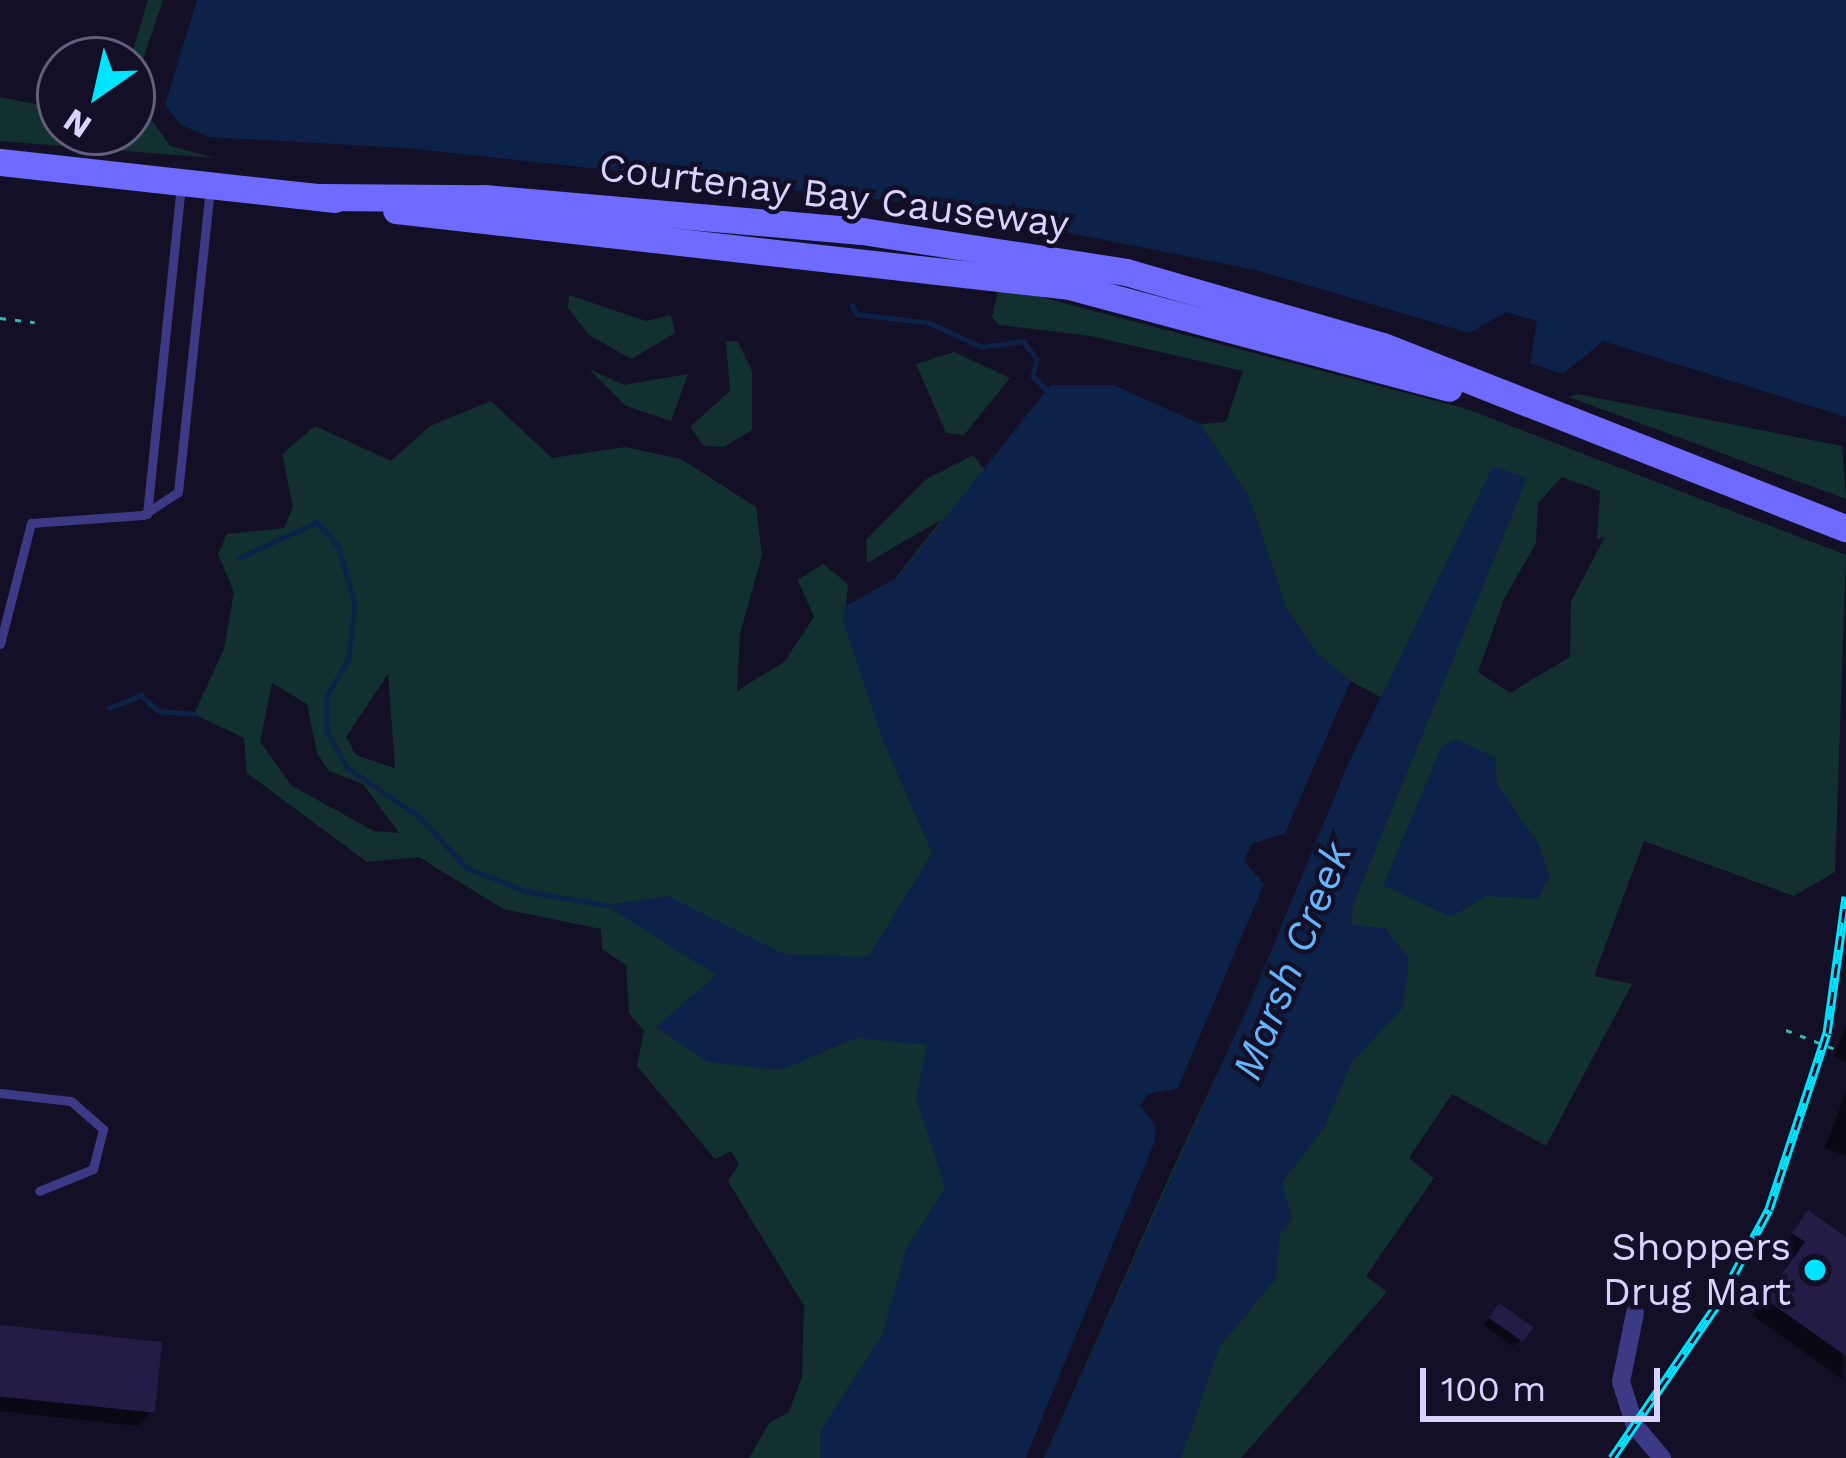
<!DOCTYPE html>
<html>
<head>
<meta charset="utf-8">
<style>
	body { margin:0 }
	#map { position:relative; width:1846px; height:1458px; overflow:hidden; background:#130f26; font-family:"Work Sans",sans-serif }
	div>[style] { position:absolute }
	[style*='--x'] { left:calc(var(--x)*1px); top:calc(var(--y)*1px); width:calc(var(--w)*1px); rotate:calc(var(--a)*1deg) }
	.green>* { inset:0; background:#12302f }
	.water>* { inset:0; background:#0c2248 }
	.pier>* { inset:0; background:#130f26 }
	.shadow>* { inset:0; background:#0007 }
	.stream>* { height:4.5px; margin:-2.25px; padding:0 2.25px; transform-origin:2.25px; border-radius:2.25px; background:#0c2248 }
	.building>* { inset:0; background:#241b47; transform-origin:0 0 }
	.path>* { height:3px; margin-top:-1.5px; transform-origin:0; background:repeating-linear-gradient(90deg,#2fb8b0 0 6px,transparent 0 15px) }
	.service>* { height:9px; margin:-4.5px; padding:0 4.5px; transform-origin:4.5px; border-radius:4.5px; background:#3d3a85 }
	.minor>* { height:18px; margin:-9px; padding:0 9px; transform-origin:9px; border-radius:9px; background:#3d3a85 }
	.secondary>* { height:27px; margin:-13.5px; padding:0 13.5px; transform-origin:13.5px; border-radius:13.5px; background:#6f6bff }
	.rail>* { height:9px; margin-top:-4.5px; transform-origin:0; background:repeating-linear-gradient(90deg,#130f26 0 14px,#00e5ff 0 28px); box-sizing:border-box; border-block:3px solid #00e5ff }
	.dots>* { width:33px; height:33px; translate:-50% -50%; box-sizing:border-box; border:6px solid #130f26; border-radius:50% }
	span { translate:-50% -50%; white-space:nowrap; text-align:center; line-height:1.15; -webkit-text-stroke:9px #130f26; paint-order:stroke }
	.street-label { font-size:39px; color:#d9d4ff }
	.poi-label { font-size:39px; color:#d9d4ff }
	.right { translate:-100% -50%; text-align:right }
	.water-label { font-size:42px; color:#62b6ff; font-style:italic }
	.north { position:absolute; left:36px; top:36px; width:120px; height:120px; box-sizing:border-box; background:#130f26; border:3px solid #625e7d; border-radius:50%; rotate:214deg; font-size:33px; font-weight:700; line-height:48px; text-align:center; color:#d9d4ff }
	.north::after { content:''; display:block; margin:auto; width:42px; height:54px; background:#00e5ff; clip-path:polygon(50% 0,100% 100%,50% 72%,0 100%) }
	.scale { position:absolute; left:1420px; top:1368px; width:240px; height:54px; box-sizing:border-box; border:6px solid #d9d4ff; border-top:0; padding-left:15px; font-size:36px; line-height:42px; white-space:nowrap; color:#d9d4ff; -webkit-text-stroke:9px #130f26; paint-order:stroke }
</style>
</head>
<body>
<div id="map">
	<div class="green">
		<div style="clip-path:polygon(148px 0,163px 0,132px 92px,170px 146px,215px 158px,0 141px,0 97px,60px 109px,60px 132px,132px 132px,130px 60px)"></div>
		<div style="clip-path:polygon(evenodd,999px 286px,1467px 409px,1846px 555px,1835px 872px,1794px 896px,1644px 841px,1594px 976px,1632px 984px,1546px 1146px,1452px 1094px,1409px 1158px,1434px 1178px,1366px 1276px,1387px 1292px,1241px 1458px,1044px 1458px,1382px 698px,1351px 681px,1252px 844px,1170px 1094px,1141px 1104px,1155px 1125px,1026px 1458px,749px 1458px,769px 1423px,789px 1412px,802px 1377px,804px 1306px,728px 1181px,739px 1164px,731px 1151px,715px 1159px,637px 1066px,644px 1031px,629px 1013px,626px 965px,602px 949px,601px 929px,503px 909px,419px 857px,367px 862px,247px 773px,244px 738px,194px 714px,224px 649px,234px 592px,218px 554px,227px 534px,284px 528px,293px 507px,282px 454px,315px 426px,391px 461px,430px 426px,491px 401px,552px 458px,625px 447px,681px 459px,756px 507px,762px 555px,740px 634px,737px 691px,784px 662px,814px 617px,798px 580px,823px 564px,848px 584px,846px 606px,895px 579px,941px 520px,867px 563px,866px 540px,925px 480px,973px 455px,985px 470px,1051px 385px,1113px 385px,1200px 424px,1226px 422px,1243px 371px,1091px 336px,999px 325px,992px 317px,999px 286px,1562px 477px,1600px 491px,1597px 539px,1605px 537px,1571px 601px,1570px 657px,1510px 693px,1478px 672px,1504px 599px,1536px 543px,1538px 503px,1562px 477px,999px 286px,388px 674px,395px 767px,394px 768px,356px 755px,346px 737px,388px 674px,999px 286px,272px 683px,307px 704px,317px 753px,329px 771px,363px 784px,399px 833px,374px 831px,292px 786px,260px 742px,272px 683px)"></div>
		<div style="clip-path:polygon(569px 295px,646px 321px,671px 315px,675px 333px,632px 359px,590px 336px,568px 308px)"></div>
		<div style="clip-path:polygon(726px 341px,738px 342px,752px 371px,752px 430px,724px 447px,704px 446px,690px 427px,730px 391px)"></div>
		<div style="clip-path:polygon(954px 352px,1010px 378px,964px 435px,946px 433px,916px 364px)"></div>
		<div style="clip-path:polygon(589px 369px,624px 385px,688px 374px,671px 421px,626px 406px)"></div>
		<div style="clip-path:polygon(1577px 394px,1842px 446px,1846px 499px,1569px 397px)"></div>
	</div>
	<div class="water">
		<div style="clip-path:polygon(197px 0,1846px 0,1846px 417px,1603px 341px,1563px 374px,1530px 363px,1537px 321px,1506px 312px,1469px 333px,1260px 271px,930px 205px,406px 148px,209px 137px,181px 125px,165px 105px)"></div>
		<div style="clip-path:polygon(1051px 385px,1113px 385px,1200px 424px,1249px 497px,1286px 607px,1318px 654px,1351px 681px,1285px 834px,1252px 844px,1244px 861px,1264px 884px,1178px 1088px,1141px 1104px,1155px 1125px,1155px 1141px,1026px 1458px,820px 1458px,820px 1431px,882px 1336px,906px 1249px,945px 1188px,916px 1098px,927px 1045px,856px 1038px,781px 1070px,708px 1062px,656px 1027px,716px 975px,605px 905px,668px 896px,784px 954px,868px 957px,932px 853px,883px 741px,842px 618px,845px 607px,896px 579px)"></div>
		<div style="clip-path:polygon(1493px 466px,1527px 478px,1354px 903px,1351px 925px,1385px 928px,1409px 958px,1403px 1008px,1352px 1062px,1324px 1128px,1282px 1183px,1292px 1219px,1280px 1234px,1276px 1279px,1220px 1346px,1181px 1458px,1044px 1458px,1246px 1012px,1337px 787px)"></div>
		<div style="clip-path:polygon(1456px 739px,1495px 757px,1497px 784px,1538px 843px,1550px 878px,1537px 899px,1487px 896px,1451px 917px,1383px 885px,1441px 748px)"></div>
	</div>
	<div class="pier">
		<div style="clip-path:polygon(1351px 681px,1290px 836px,1251px 859px,1270px 886px,1183px 1091px,1147px 1105px,1161px 1122px,1161px 1143px,1026px 1458px,1155px 1142px,1155px 1125px,1140px 1105px,1148px 1094px,1178px 1088px,1264px 884px,1244px 860px,1252px 844px,1285px 833px)"></div>
		<div style="clip-path:polygon(1377px 694px,1246px 1012px,1038px 1458px,1241px 1010px,1332px 785px)"></div>
	</div>
	<div class="shadow">
		<div style="clip-path:polygon(1846px 1025px,1846px 1062px,1834px 1057px)"></div>
		<div style="clip-path:polygon(1846px 1091px,1846px 1156px,1825px 1148px)"></div>
		<div style="clip-path:polygon(1809px 1214px,1846px 1241px,1842px 1379px,1752px 1315px,1792px 1258px,1780px 1249px)"></div>
		<div style="clip-path:polygon(1493px 1313px,1520px 1339px,1513px 1346px,1484px 1325px)"></div>
		<div style="clip-path:polygon(0 1328px,152px 1411px,137px 1426px,0 1411px)"></div>
	</div>
	<div class="stream">
		<div style="--x:852;--y:305;--w:10;--a:61"></div>
		<div style="--x:857;--y:314;--w:74;--a:7"></div>
		<div style="--x:930;--y:323;--w:57;--a:24.8"></div>
		<div style="--x:982;--y:347;--w:41;--a:-8.3"></div>
		<div style="--x:1023;--y:341;--w:23;--a:52"></div>
		<div style="--x:1037;--y:359;--w:17;--a:103"></div>
		<div style="--x:1033;--y:376;--w:20;--a:45"></div>
		<div style="--x:239;--y:558;--w:86;--a:-24.8"></div>
		<div style="--x:317;--y:522;--w:31;--a:48"></div>
		<div style="--x:338;--y:545;--w:60;--a:73.7"></div>
		<div style="--x:355;--y:603;--w:56;--a:96.1"></div>
		<div style="--x:349;--y:659;--w:43;--a:120.7"></div>
		<div style="--x:327;--y:696;--w:36;--a:90"></div>
		<div style="--x:327;--y:732;--w:42;--a:59.7"></div>
		<div style="--x:348;--y:768;--w:87;--a:34.2"></div>
		<div style="--x:420;--y:817;--w:69;--a:47.3"></div>
		<div style="--x:467;--y:868;--w:63;--a:21.3"></div>
		<div style="--x:526;--y:891;--w:80;--a:10"></div>
		<div style="--x:109;--y:708;--w:35;--a:-22"></div>
		<div style="--x:141;--y:695;--w:24;--a:42"></div>
		<div style="--x:159;--y:711;--w:35;--a:5"></div>
	</div>
	<div class="building">
		<div style="clip-path:polygon(1808px 1210px,1846px 1237px,1846px 1356px,1764px 1298px,1805px 1242px,1792px 1233px)"></div>
		<div style="left:1499px;top:1303px;width:42px;height:18px;rotate:35deg"></div>
		<div style="left:0;top:1325px;width:163px;height:71px;rotate:6deg"></div>
	</div>
	<div class="path">
		<div style="--x:0;--y:318;--w:35;--a:7"></div>
		<div style="--x:1786;--y:1030;--w:53;--a:21.2"></div>
	</div>
	<div class="service">
		<div style="--x:147;--y:514;--w:331;--a:-84.1"></div>
		<div style="--x:0;--y:644;--w:125;--a:-75.6"></div>
		<div style="--x:31;--y:523;--w:112;--a:-4.1"></div>
		<div style="--x:143;--y:515;--w:42;--a:-33.3"></div>
		<div style="--x:178;--y:492;--w:304;--a:-84"></div>
		<div style="--x:0;--y:1093;--w:71;--a:6.4"></div>
		<div style="--x:71;--y:1101;--w:43;--a:41.2"></div>
		<div style="--x:103;--y:1129;--w:41;--a:104"></div>
		<div style="--x:93;--y:1169;--w:58;--a:157.8"></div>
	</div>
	<div class="minor">
		<div style="--x:1635;--y:1313;--w:70;--a:101.5"></div>
		<div style="--x:1621;--y:1382;--w:46;--a:72.3"></div>
		<div style="--x:1635;--y:1426;--w:42;--a:49.8"></div>
	</div>
	<div class="secondary">
		<div style="--x:0;--y:162;--w:337;--a:6.3"></div>
		<div style="--x:321;--y:197;--w:163;--a:0.4"></div>
		<div style="--x:484;--y:198;--w:379;--a:5"></div>
		<div style="--x:862;--y:231;--w:267;--a:8.8"></div>
		<div style="--x:1126;--y:272;--w:267;--a:16.1"></div>
		<div style="--x:1383;--y:346;--w:497;--a:21.5"></div>
		<div style="--x:396;--y:210;--w:677;--a:6.44"></div>
		<div style="--x:1069;--y:286;--w:393;--a:15"></div>
	</div>
	<div class="rail">
		<div style="--x:1612;--y:1458;--w:191;--a:-55.6"></div>
		<div style="--x:1720;--y:1300;--w:103;--a:-61.7"></div>
		<div style="--x:1769;--y:1209;--w:185;--a:-71.8"></div>
		<div style="--x:1827;--y:1033;--w:138;--a:-82.1"></div>
	</div>
	<div class="dots">
		<div style="left:1815px;top:1270px;background:#00e5ff"></div>
	</div>
	<div class="street-label">
		<span style="left:834px;top:196px;rotate:7deg">Courtenay Bay Causeway</span>
	</div>
	<div class="poi-label">
		<span class="right" style="left:1791px;top:1270px">Shoppers<br>Drug Mart</span>
	</div>
	<div class="water-label">
		<span style="left:1292px;top:961px;rotate:-68deg">Marsh Creek</span>
	</div>
	<div class="north">N</div>
	<div class="scale">100 m</div>
</div>
</body>
</html>
